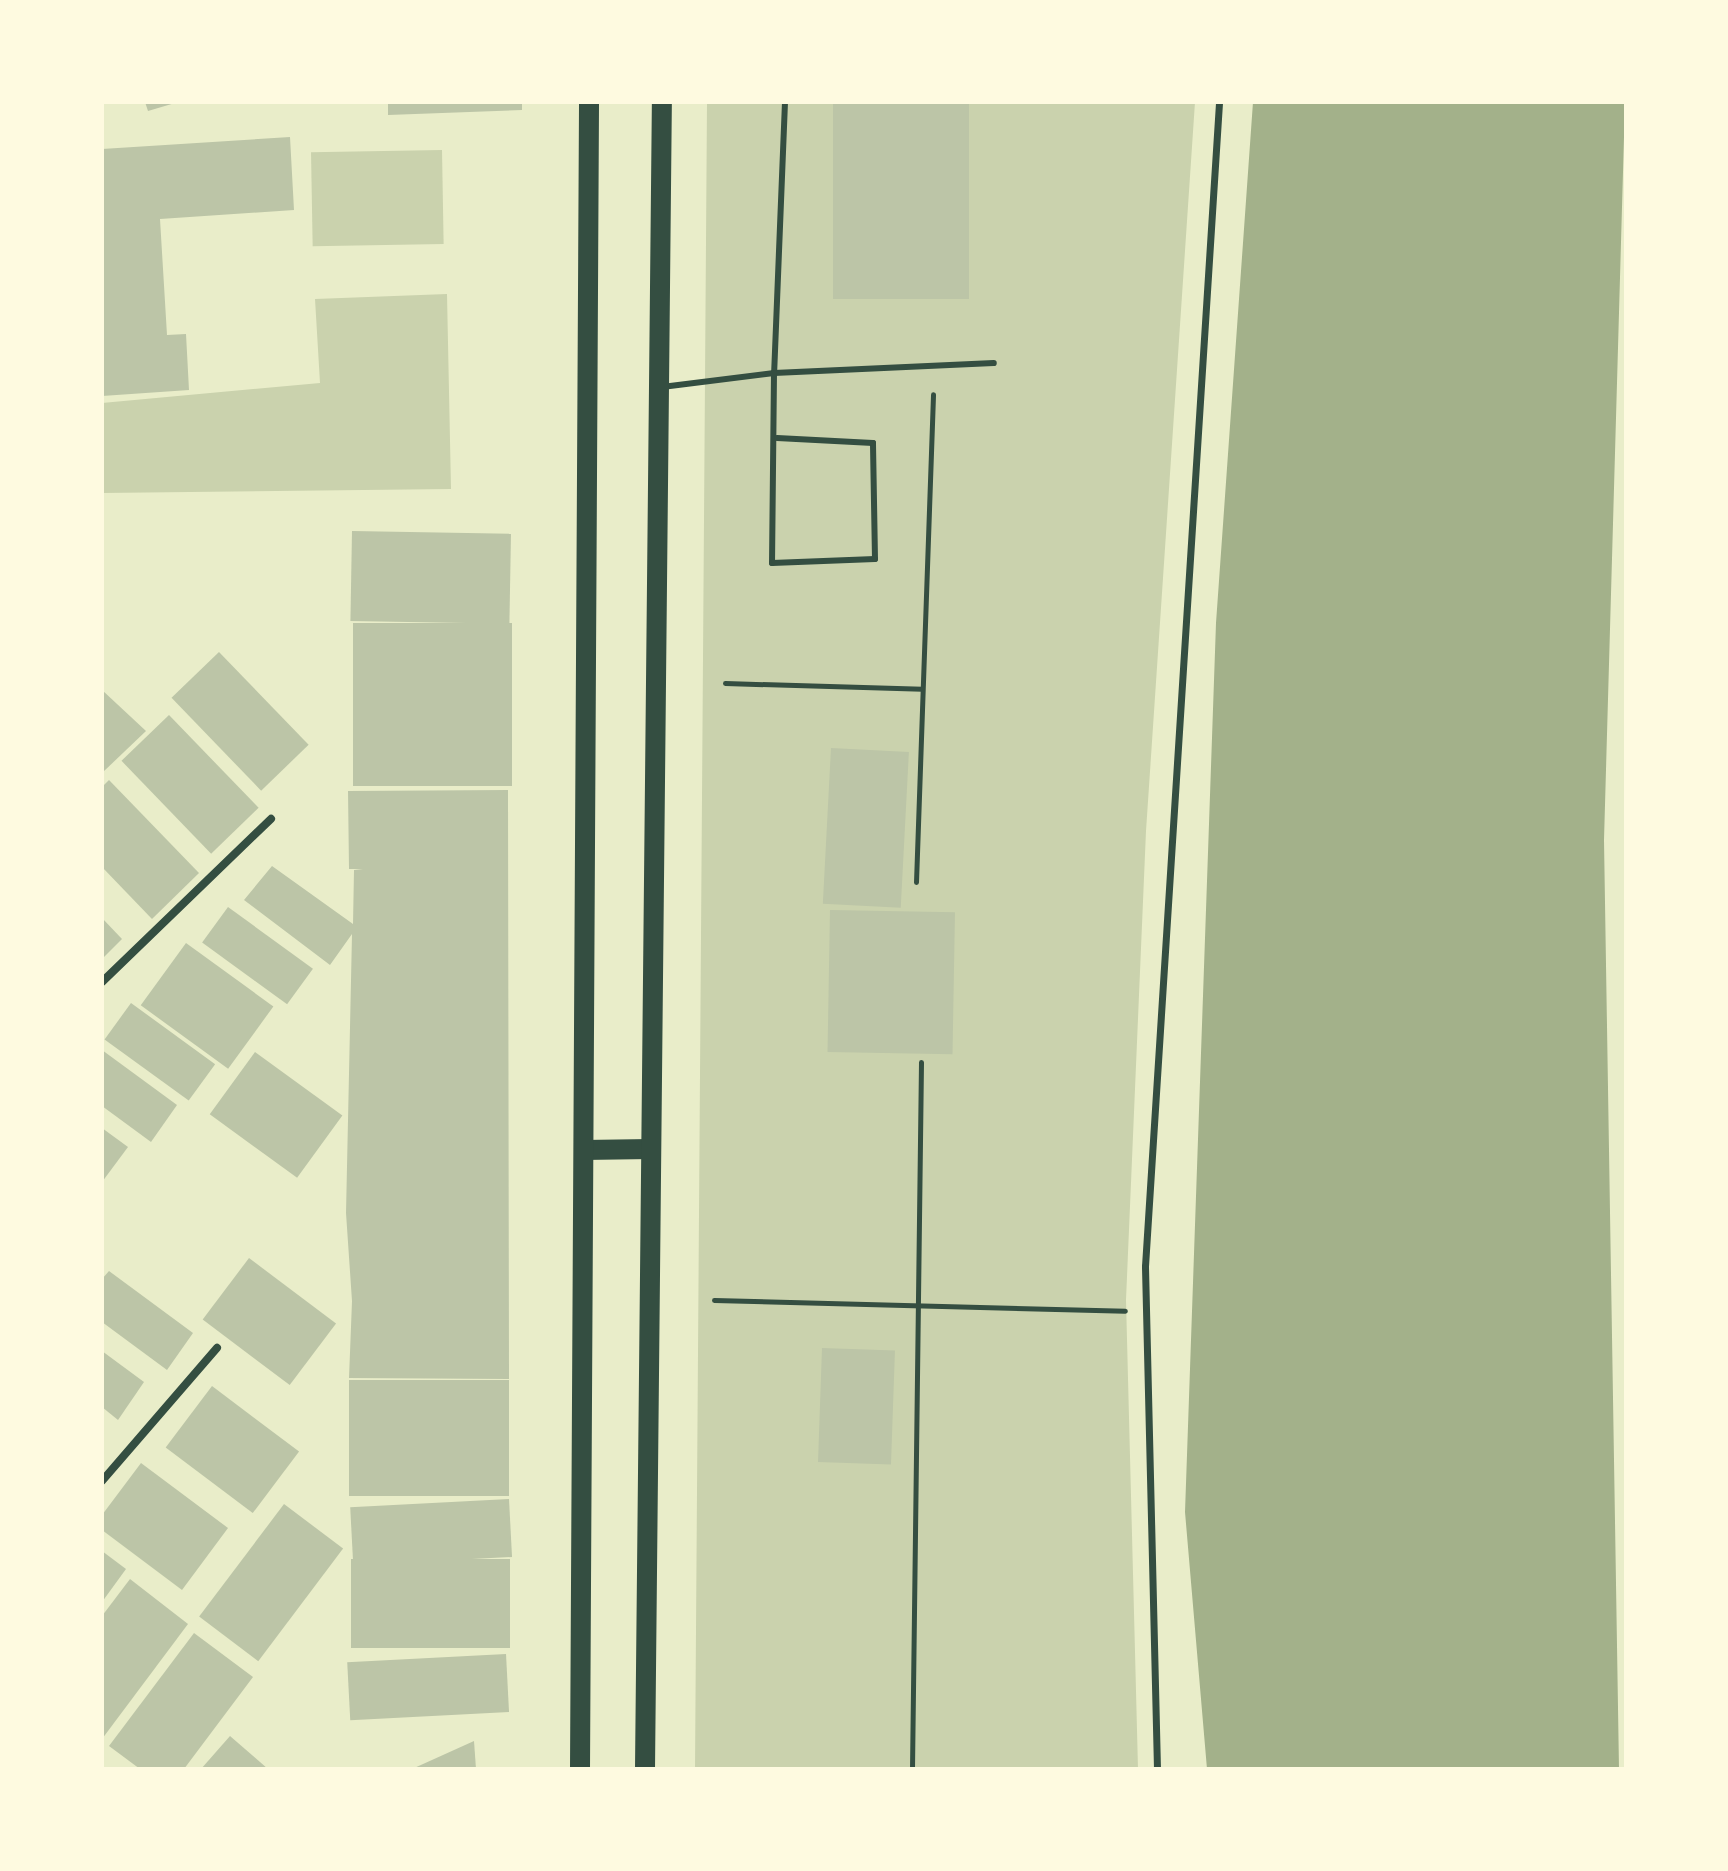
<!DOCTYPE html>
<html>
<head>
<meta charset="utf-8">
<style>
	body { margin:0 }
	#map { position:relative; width:1728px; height:1871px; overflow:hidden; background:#e9edc9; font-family:Roboto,sans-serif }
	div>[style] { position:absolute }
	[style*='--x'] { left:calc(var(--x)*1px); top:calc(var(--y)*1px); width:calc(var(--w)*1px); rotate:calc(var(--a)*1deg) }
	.green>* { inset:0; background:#cad2ad; transform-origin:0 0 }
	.water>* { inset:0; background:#a3b18a }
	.building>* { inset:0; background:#bcc5a7; transform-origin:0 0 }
	.path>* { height:5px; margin:-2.5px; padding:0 2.5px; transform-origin:2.5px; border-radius:2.5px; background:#344e41 }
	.service>* { height:6px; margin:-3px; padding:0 3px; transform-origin:3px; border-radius:3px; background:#344e41 }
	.pedestrian>* { height:7px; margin:-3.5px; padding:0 3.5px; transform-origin:3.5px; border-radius:3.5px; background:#344e41 }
	.minor>* { height:8px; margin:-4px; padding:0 4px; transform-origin:4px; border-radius:4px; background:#344e41 }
	.primary>* { height:20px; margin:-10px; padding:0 10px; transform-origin:10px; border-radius:10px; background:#344e41 }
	span { translate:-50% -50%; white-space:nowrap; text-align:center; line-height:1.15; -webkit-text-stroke:7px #fefae0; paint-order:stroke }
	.frame { position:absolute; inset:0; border:104px solid #fefae0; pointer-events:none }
</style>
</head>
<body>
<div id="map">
	<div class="green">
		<div style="clip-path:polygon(707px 102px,1195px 102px,1146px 831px,1126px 1300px,1138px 1769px,695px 1769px)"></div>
		<div style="left:442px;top:150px;width:94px;height:131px;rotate:89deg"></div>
		<div style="clip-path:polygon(447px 294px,451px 489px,102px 493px,102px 403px,320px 383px,315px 299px)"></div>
	</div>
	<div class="water">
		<div style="clip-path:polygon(1253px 102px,1625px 102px,1604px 840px,1619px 1769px,1207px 1769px,1185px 1512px,1216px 623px)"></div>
	</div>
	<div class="building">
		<div style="clip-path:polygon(145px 102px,175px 102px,175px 103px,148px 111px)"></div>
		<div style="clip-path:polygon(388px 102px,522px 102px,522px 110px,388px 115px)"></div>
		<div style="left:833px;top:102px;width:136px;height:197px"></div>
		<div style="clip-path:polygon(290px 137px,294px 210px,160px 219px,167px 335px,186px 334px,189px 390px,102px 396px,102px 149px)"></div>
		<div style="left:352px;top:531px;width:159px;height:90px;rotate:1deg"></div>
		<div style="left:353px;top:623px;width:159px;height:163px"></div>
		<div style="left:219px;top:652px;width:129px;height:66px;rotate:46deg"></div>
		<div style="clip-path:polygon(102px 690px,146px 731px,102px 773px)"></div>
		<div style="left:169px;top:715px;width:129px;height:66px;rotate:46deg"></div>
		<div style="left:831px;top:748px;width:78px;height:156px;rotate:3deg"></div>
		<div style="clip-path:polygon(109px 780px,199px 873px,152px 919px,102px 867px,102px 787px)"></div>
		<div style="clip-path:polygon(508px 790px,509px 1379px,349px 1378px,352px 1301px,346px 1213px,352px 934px,330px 965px,244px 900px,272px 866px,353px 924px,354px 870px,363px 869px,349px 869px,348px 791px)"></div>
		<div style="left:228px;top:907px;width:105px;height:44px;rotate:36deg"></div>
		<div style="left:830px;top:910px;width:125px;height:142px;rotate:1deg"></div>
		<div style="clip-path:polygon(102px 918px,122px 939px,102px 959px)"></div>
		<div style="left:186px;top:943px;width:108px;height:77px;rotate:36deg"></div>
		<div style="left:131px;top:1003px;width:104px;height:45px;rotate:36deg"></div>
		<div style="clip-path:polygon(102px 1050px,177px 1105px,151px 1142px,102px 1106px)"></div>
		<div style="left:255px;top:1052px;width:108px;height:77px;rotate:36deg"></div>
		<div style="clip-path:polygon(102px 1128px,128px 1147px,102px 1182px)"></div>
		<div style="left:249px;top:1258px;width:109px;height:77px;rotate:37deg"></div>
		<div style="clip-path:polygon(109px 1271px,193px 1333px,167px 1370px,102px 1322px,102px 1279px)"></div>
		<div style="left:822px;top:1348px;width:73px;height:114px;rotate:2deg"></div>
		<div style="clip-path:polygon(102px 1351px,144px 1382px,118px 1420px,102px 1407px)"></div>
		<div style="left:349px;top:1380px;width:160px;height:116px"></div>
		<div style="left:212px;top:1386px;width:109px;height:77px;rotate:37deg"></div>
		<div style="clip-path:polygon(141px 1463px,228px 1528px,182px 1590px,102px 1530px,102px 1515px)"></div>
		<div style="left:509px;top:1499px;width:58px;height:159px;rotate:87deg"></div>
		<div style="left:284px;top:1504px;width:74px;height:141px;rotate:37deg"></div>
		<div style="clip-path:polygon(102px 1551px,126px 1569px,102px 1602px)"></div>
		<div style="left:351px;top:1559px;width:159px;height:89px"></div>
		<div style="clip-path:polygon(130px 1579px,188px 1624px,102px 1739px,102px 1616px)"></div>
		<div style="clip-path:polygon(194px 1633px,253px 1677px,184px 1769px,140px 1769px,109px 1746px)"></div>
		<div style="left:506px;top:1654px;width:58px;height:159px;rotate:87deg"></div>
		<div style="clip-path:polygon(230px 1736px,268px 1769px,201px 1769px)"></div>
		<div style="clip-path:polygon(474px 1741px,476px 1769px,412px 1769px)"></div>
	</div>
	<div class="path">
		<div style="--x:725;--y:683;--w:197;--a:1.7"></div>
		<div style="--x:916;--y:882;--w:488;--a:-88"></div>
		<div style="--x:714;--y:1300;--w:411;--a:1.5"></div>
		<div style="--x:912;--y:1769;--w:707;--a:-89.27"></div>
	</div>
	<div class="service">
		<div style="--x:785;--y:102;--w:271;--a:92.3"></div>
		<div style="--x:774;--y:373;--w:220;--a:-2.6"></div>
		<div style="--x:662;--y:387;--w:113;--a:-7.1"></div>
		<div style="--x:774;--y:373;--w:190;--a:90.6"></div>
		<div style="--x:772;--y:563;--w:103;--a:-2.2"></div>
		<div style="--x:875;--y:559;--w:116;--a:-91"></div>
		<div style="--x:873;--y:443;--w:96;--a:-177"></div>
	</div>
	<div class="pedestrian">
		<div style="--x:1157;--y:1769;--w:503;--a:-91.37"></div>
		<div style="--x:1145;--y:1266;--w:1166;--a:-86.36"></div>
	</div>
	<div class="minor">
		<div style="--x:102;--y:982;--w:235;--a:-44"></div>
		<div style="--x:102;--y:1481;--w:176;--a:-49.2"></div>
	</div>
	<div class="primary">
		<div style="--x:584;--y:1150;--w:67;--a:-0.9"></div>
		<div style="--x:580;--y:1769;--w:1667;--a:-89.69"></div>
		<div style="--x:645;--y:1769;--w:1667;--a:-89.42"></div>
	</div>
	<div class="frame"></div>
</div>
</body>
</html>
